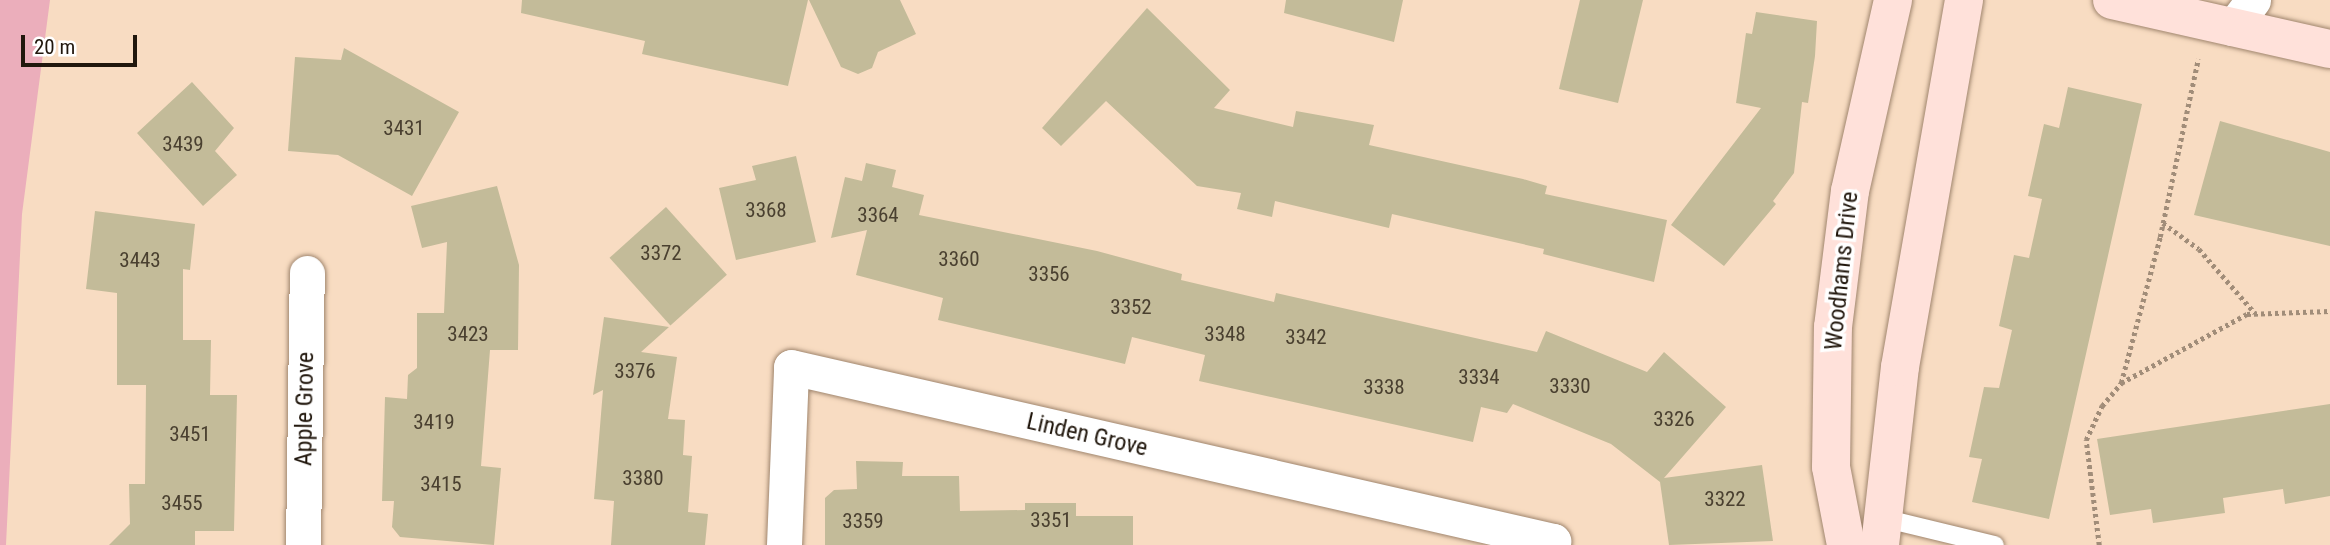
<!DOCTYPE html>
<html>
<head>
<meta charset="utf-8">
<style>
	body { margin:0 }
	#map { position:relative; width:2330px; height:545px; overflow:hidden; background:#f8dcc2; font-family:"Roboto Condensed",sans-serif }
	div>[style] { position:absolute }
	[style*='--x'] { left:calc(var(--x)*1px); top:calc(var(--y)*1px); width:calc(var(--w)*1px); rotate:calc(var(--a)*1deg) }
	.green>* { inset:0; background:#ebaebb }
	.building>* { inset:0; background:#c3bb99; transform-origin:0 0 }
	.path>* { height:4.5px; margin-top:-2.25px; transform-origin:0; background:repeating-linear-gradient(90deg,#a18d79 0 3.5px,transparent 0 7px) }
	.roads { filter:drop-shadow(0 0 2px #a0866e) drop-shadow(0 0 2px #a0866e) }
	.lane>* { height:18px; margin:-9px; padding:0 9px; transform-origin:9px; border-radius:9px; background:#fff }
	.street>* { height:35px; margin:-17.5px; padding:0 17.5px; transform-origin:17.5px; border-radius:17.5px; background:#fff }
	.secondary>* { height:38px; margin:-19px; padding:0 19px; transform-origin:19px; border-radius:19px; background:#ffe1da }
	span { translate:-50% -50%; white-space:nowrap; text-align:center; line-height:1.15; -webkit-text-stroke:7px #fff; paint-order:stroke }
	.number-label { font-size:21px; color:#4a4030 }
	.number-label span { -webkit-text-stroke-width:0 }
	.street-label { font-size:24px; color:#21170d }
	.scale { position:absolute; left:21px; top:35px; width:116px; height:32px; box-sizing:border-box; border:4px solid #21170d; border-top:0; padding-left:9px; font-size:21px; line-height:24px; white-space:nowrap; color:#21170d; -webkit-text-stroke:5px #fff; paint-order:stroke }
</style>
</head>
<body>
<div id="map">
	<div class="green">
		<div style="clip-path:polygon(0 0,50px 0,22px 214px,6px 545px,0 545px)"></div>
	</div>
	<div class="building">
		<div style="clip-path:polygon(522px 0,808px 0,788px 86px,642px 54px,645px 41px,521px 13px)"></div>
		<div style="clip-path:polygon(809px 0,900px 0,916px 34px,878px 52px,872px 68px,858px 74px,841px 67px)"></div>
		<div style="clip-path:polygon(1286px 0,1403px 0,1394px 42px,1284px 13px)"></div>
		<div style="clip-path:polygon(1580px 0,1643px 0,1618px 103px,1559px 89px)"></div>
		<div style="clip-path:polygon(1147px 8px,1230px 90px,1214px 108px,1293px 127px,1296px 111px,1374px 125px,1369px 145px,1523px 179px,1547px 186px,1545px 194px,1667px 220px,1654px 282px,1543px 254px,1544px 249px,1392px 214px,1389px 228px,1275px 201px,1272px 217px,1237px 209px,1241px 193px,1197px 186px,1106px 101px,1061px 146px,1042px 128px)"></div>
		<div style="clip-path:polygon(1756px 12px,1817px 21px,1815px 56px,1808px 103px,1802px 102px,1794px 173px,1773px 201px,1776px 204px,1724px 266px,1671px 225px,1761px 108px,1736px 103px,1746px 33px,1752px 34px)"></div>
		<div style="clip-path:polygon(344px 48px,459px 112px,412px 196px,338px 155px,288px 151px,295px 57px,341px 60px)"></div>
		<div style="clip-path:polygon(192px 82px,234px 128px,215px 151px,237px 175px,203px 206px,137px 133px)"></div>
		<div style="clip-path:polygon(2068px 87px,2142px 104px,2049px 519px,1972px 502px,1982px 459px,1969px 457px,1984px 387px,1999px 388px,2012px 330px,1999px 326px,2014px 255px,2029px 258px,2042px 199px,2028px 196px,2044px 124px,2059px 128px)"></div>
		<div style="clip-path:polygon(2220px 121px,2330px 152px,2330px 246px,2194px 215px)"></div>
		<div style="clip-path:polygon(796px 156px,816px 242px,736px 260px,719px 188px,756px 180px,752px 166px)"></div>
		<div style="clip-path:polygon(866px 163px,896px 170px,892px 187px,924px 195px,919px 215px,1097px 251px,1182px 274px,1181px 280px,1274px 302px,1276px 293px,1537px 352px,1546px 331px,1647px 372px,1664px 352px,1726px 407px,1664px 478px,1762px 465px,1773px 541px,1669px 545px,1660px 482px,1611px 444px,1513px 404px,1507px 413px,1481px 407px,1473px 442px,1199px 381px,1205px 355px,1132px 337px,1125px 364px,938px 320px,943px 298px,856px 275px,867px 230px,831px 238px,845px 177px,862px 181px)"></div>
		<div style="clip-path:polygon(497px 186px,519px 265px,518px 350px,490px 350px,481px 466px,501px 468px,494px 545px,400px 537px,392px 527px,394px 501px,382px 501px,385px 397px,407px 399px,408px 375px,417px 368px,417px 313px,444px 313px,447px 242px,422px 248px,411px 206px)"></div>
		<div style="left:666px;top:207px;width:91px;height:76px;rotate:48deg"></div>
		<div style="clip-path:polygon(95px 211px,195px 224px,190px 270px,183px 269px,183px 340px,211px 340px,210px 395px,237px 395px,234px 531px,195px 531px,195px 545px,109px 545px,130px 524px,129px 484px,145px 484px,146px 385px,117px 385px,117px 293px,86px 289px)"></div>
		<div style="clip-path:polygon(604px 317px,669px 327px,641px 352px,677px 357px,668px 419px,685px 420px,683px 455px,692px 456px,688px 512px,708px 514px,705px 545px,611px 545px,614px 501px,594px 499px,603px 390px,593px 395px)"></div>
		<div style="clip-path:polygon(2330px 404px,2330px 496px,2285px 504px,2283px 489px,2223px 498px,2225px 513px,2153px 523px,2151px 509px,2110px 515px,2097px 439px)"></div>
		<div style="clip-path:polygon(856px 461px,903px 462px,902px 476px,959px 476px,960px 511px,1025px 510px,1025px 503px,1076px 503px,1076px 516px,1133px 516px,1133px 545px,825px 545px,825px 498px,834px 490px,857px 489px)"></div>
	</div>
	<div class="path">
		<div style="--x:2163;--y:223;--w:44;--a:35.8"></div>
		<div style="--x:2199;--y:249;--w:85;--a:48.8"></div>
		<div style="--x:2121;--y:383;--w:144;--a:-28.7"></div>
		<div style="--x:2247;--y:314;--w:83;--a:-2.1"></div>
		<div style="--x:2099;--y:545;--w:106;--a:-97.1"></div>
		<div style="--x:2086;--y:440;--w:38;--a:-65"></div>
		<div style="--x:2102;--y:406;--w:30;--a:-50"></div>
		<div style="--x:2121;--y:383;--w:151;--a:-75"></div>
		<div style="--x:2160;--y:237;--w:182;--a:-77.9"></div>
	</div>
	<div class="roads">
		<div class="lane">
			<div style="--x:1883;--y:518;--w:115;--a:13.6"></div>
		</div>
		<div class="street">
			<div style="--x:2232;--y:28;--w:35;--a:-53"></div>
			<div style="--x:303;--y:545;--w:272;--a:-89.2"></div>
			<div style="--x:784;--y:545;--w:178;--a:-87.7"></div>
			<div style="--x:791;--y:367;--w:782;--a:12.86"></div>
			<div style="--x:1553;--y:541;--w:4;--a:90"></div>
		</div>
		<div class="secondary">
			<div style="--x:2112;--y:0;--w:223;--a:12.7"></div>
			<div style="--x:1846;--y:545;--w:79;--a:-100.9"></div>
			<div style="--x:1831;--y:467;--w:140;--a:-89.2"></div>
			<div style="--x:1833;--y:327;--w:137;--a:-82.9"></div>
			<div style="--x:1850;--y:191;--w:196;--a:-77.3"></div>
			<div style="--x:1880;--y:545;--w:179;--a:-83.6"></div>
			<div style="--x:1900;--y:367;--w:373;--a:-80.1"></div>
		</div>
	</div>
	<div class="number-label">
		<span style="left:404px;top:128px">3431</span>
		<span style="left:183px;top:144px">3439</span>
		<span style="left:766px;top:210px">3368</span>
		<span style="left:878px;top:215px">3364</span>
		<span style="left:661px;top:253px">3372</span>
		<span style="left:959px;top:259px">3360</span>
		<span style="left:140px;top:260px">3443</span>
		<span style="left:1049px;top:274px">3356</span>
		<span style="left:1131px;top:307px">3352</span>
		<span style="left:468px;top:334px">3423</span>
		<span style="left:1225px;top:334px">3348</span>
		<span style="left:1306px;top:337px">3342</span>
		<span style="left:635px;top:371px">3376</span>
		<span style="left:1479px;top:377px">3334</span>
		<span style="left:1570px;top:386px">3330</span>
		<span style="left:1384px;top:387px">3338</span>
		<span style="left:1674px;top:419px">3326</span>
		<span style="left:434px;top:422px">3419</span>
		<span style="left:190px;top:434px">3451</span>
		<span style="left:643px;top:478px">3380</span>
		<span style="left:441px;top:484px">3415</span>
		<span style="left:1725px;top:499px">3322</span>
		<span style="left:182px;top:503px">3455</span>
		<span style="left:1051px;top:520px">3351</span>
		<span style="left:863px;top:521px">3359</span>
	</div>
	<div class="street-label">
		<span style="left:1842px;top:271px;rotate:-84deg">Woodhams Drive</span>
		<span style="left:305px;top:409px;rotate:-89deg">Apple Grove</span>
		<span style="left:1087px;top:435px;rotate:13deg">Linden Grove</span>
	</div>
	<div class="scale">20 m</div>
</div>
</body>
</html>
